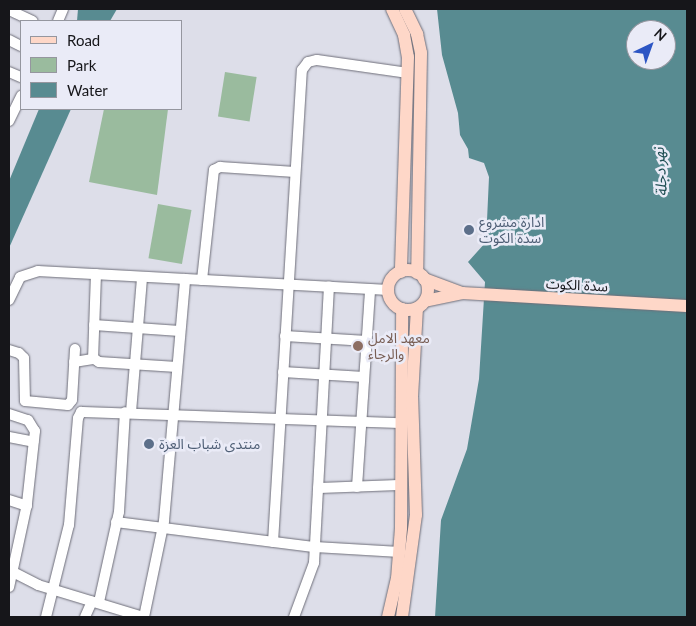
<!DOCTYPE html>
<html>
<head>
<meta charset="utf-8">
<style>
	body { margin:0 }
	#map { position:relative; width:696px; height:626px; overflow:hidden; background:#dddee9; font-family:Lato,"Noto Sans Arabic",sans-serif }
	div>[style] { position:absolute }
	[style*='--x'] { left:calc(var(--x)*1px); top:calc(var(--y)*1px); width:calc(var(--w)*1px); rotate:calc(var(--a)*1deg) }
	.green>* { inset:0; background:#9abb9e; transform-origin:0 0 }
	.water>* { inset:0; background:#588b91 }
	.roads { filter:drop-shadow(0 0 1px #6e6e79) drop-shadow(0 0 1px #6e6e79) }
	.minor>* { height:10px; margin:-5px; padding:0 5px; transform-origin:5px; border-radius:5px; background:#fff }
	.major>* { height:12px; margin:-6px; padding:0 6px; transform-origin:6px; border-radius:6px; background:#fed7c8 }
	.major>.ring { margin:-6px; padding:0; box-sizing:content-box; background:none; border:12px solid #fed7c8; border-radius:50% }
	.dots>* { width:14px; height:14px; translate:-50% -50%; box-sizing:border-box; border:2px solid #eaebf7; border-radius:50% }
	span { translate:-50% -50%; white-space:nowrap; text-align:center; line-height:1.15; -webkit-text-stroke:5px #eaebf7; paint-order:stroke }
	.service-label { font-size:14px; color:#4e5e75 }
	.left { translate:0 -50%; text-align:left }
	.street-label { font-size:14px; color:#16161a }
	.education-label { font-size:14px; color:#785e54 }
	.water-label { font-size:15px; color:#1e4d52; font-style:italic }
	.frame { position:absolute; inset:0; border:10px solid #16161a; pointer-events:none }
	.legend { position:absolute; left:20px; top:20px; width:162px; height:90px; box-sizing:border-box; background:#eaebf7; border:1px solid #95969f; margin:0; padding:6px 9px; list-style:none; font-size:15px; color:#16161a }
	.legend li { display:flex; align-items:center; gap:10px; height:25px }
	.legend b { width:25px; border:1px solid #95969f }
	.north { position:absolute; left:626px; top:20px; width:50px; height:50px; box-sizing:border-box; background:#eaebf7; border:1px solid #95969f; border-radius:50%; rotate:42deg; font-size:14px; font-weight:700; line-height:20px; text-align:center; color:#16161a }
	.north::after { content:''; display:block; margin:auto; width:18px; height:22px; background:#2c55c4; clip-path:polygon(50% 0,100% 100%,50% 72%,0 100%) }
</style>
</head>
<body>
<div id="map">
	<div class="green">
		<div style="left:225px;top:72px;width:32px;height:45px;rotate:9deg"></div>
		<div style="clip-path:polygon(104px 109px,168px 109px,157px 195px,89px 182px)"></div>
		<div style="left:158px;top:204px;width:34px;height:55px;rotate:10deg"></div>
	</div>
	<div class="water">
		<div style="clip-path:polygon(78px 9px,117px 9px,110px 21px,77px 21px)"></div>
		<div style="clip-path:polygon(evenodd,437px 9px,687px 9px,687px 617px,435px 617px,441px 520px,467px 449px,479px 379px,485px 282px,468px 262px,486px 242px,489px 177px,484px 163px,469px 158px,468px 149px,460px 135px,458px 113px,442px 55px,437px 9px,636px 30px,666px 30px,666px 60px,636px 60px,636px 30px)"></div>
		<div style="clip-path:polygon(39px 109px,71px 109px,9px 248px,9px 181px)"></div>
	</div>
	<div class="roads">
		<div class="minor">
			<div style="--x:9;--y:10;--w:26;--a:25"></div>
			<div style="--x:58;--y:21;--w:13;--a:-67"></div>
			<div style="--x:9;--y:40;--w:13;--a:27"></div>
			<div style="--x:9;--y:72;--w:13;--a:23"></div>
			<div style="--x:9;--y:121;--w:28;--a:-64"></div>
			<div style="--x:96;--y:274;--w:84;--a:92"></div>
			<div style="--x:93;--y:358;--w:7;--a:34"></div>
			<div style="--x:99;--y:362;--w:78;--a:3.7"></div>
			<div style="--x:202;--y:280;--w:111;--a:-83.8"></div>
			<div style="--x:214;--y:170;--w:7;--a:-27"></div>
			<div style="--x:220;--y:167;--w:75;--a:3.8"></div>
			<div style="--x:9;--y:300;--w:25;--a:-64"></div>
			<div style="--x:20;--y:277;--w:19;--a:-18"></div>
			<div style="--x:38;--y:271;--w:351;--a:3.1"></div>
			<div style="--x:94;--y:325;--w:86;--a:4"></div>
			<div style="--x:285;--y:336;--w:82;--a:3.5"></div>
			<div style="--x:9;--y:350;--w:10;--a:17"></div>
			<div style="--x:19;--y:353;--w:7;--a:45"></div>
			<div style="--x:24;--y:358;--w:43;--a:88.7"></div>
			<div style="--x:25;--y:401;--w:43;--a:5.3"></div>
			<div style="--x:68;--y:405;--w:6;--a:-51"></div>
			<div style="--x:72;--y:400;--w:51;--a:-86.6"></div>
			<div style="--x:74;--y:362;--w:19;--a:-9"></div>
			<div style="--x:283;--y:372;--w:81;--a:3.5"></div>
			<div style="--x:131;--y:412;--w:135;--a:-85.3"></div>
			<div style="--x:9;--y:414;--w:20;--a:18"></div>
			<div style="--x:28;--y:420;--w:13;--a:58"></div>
			<div style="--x:35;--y:431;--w:73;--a:96.3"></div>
			<div style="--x:27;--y:504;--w:85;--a:102.2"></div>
			<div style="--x:9;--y:437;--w:25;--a:11"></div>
			<div style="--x:357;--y:487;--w:198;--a:-86.2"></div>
			<div style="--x:318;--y:488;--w:82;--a:-2.1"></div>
			<div style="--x:9;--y:500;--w:19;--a:18"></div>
			<div style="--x:116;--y:522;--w:201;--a:7.2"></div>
			<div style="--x:315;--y:547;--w:85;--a:3.4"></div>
			<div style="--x:273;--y:542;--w:473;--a:-86.5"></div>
			<div style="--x:302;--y:70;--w:10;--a:-53"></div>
			<div style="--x:308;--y:62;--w:9;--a:-13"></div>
			<div style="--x:317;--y:60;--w:92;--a:8.1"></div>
			<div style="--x:9;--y:570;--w:33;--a:27"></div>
			<div style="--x:38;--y:585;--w:110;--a:16.9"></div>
			<div style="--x:99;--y:602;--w:92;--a:-77.5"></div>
			<div style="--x:119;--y:512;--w:100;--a:-86.6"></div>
			<div style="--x:46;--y:617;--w:95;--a:-76"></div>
			<div style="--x:69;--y:525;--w:107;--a:-85.2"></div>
			<div style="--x:78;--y:418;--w:7;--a:-63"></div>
			<div style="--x:81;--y:412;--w:321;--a:2"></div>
			<div style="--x:85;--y:617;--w:17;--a:-66"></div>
			<div style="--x:144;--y:617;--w:98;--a:-78.2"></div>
			<div style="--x:164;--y:521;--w:243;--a:-85"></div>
			<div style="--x:294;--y:617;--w:58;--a:-69.7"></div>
			<div style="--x:314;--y:563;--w:277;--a:-86.9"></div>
		</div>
		<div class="major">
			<div style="--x:392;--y:9;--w:29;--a:65"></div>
			<div style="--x:404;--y:35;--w:22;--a:80"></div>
			<div style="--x:408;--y:57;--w:215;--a:91.9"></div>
			<div style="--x:405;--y:9;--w:28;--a:64"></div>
			<div style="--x:417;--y:34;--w:19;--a:78"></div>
			<div style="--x:421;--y:53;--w:220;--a:91"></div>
			<div class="ring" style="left:388px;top:270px;width:28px;height:28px"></div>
			<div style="--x:424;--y:279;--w:40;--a:20.2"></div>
			<div style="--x:462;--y:293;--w:225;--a:3.3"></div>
			<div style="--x:425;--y:301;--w:38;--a:-12"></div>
			<div style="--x:388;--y:617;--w:39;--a:-77"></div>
			<div style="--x:397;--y:579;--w:51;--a:-85.5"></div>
			<div style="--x:401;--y:528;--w:219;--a:-89.7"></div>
			<div style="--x:402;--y:617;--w:103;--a:-82.2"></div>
			<div style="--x:416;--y:515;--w:118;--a:-91.9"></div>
			<div style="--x:412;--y:397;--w:89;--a:-86.8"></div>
		</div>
	</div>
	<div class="dots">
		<div style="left:469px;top:230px;background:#5c6f8a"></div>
		<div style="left:358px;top:346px;background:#8d6e63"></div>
		<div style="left:149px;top:444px;background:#5c6f8a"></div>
	</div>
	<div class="service-label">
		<span class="left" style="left:479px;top:230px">ادارة مشروع<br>سدة الكوت</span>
		<span class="left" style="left:159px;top:444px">منتدى شباب العزة</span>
	</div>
	<div class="street-label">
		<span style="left:577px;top:285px;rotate:3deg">سدة الكوت</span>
	</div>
	<div class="education-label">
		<span class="left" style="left:368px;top:346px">معهد الامل<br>والرجاء</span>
	</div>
	<div class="water-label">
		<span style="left:660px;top:172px;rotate:-94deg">نهر دجلة</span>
	</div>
	<div class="frame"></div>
	<ul class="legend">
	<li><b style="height:6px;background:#fed7c8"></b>Road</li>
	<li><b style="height:14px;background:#9abb9e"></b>Park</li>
	<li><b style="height:14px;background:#588b91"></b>Water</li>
	</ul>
	<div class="north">N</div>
</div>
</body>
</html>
